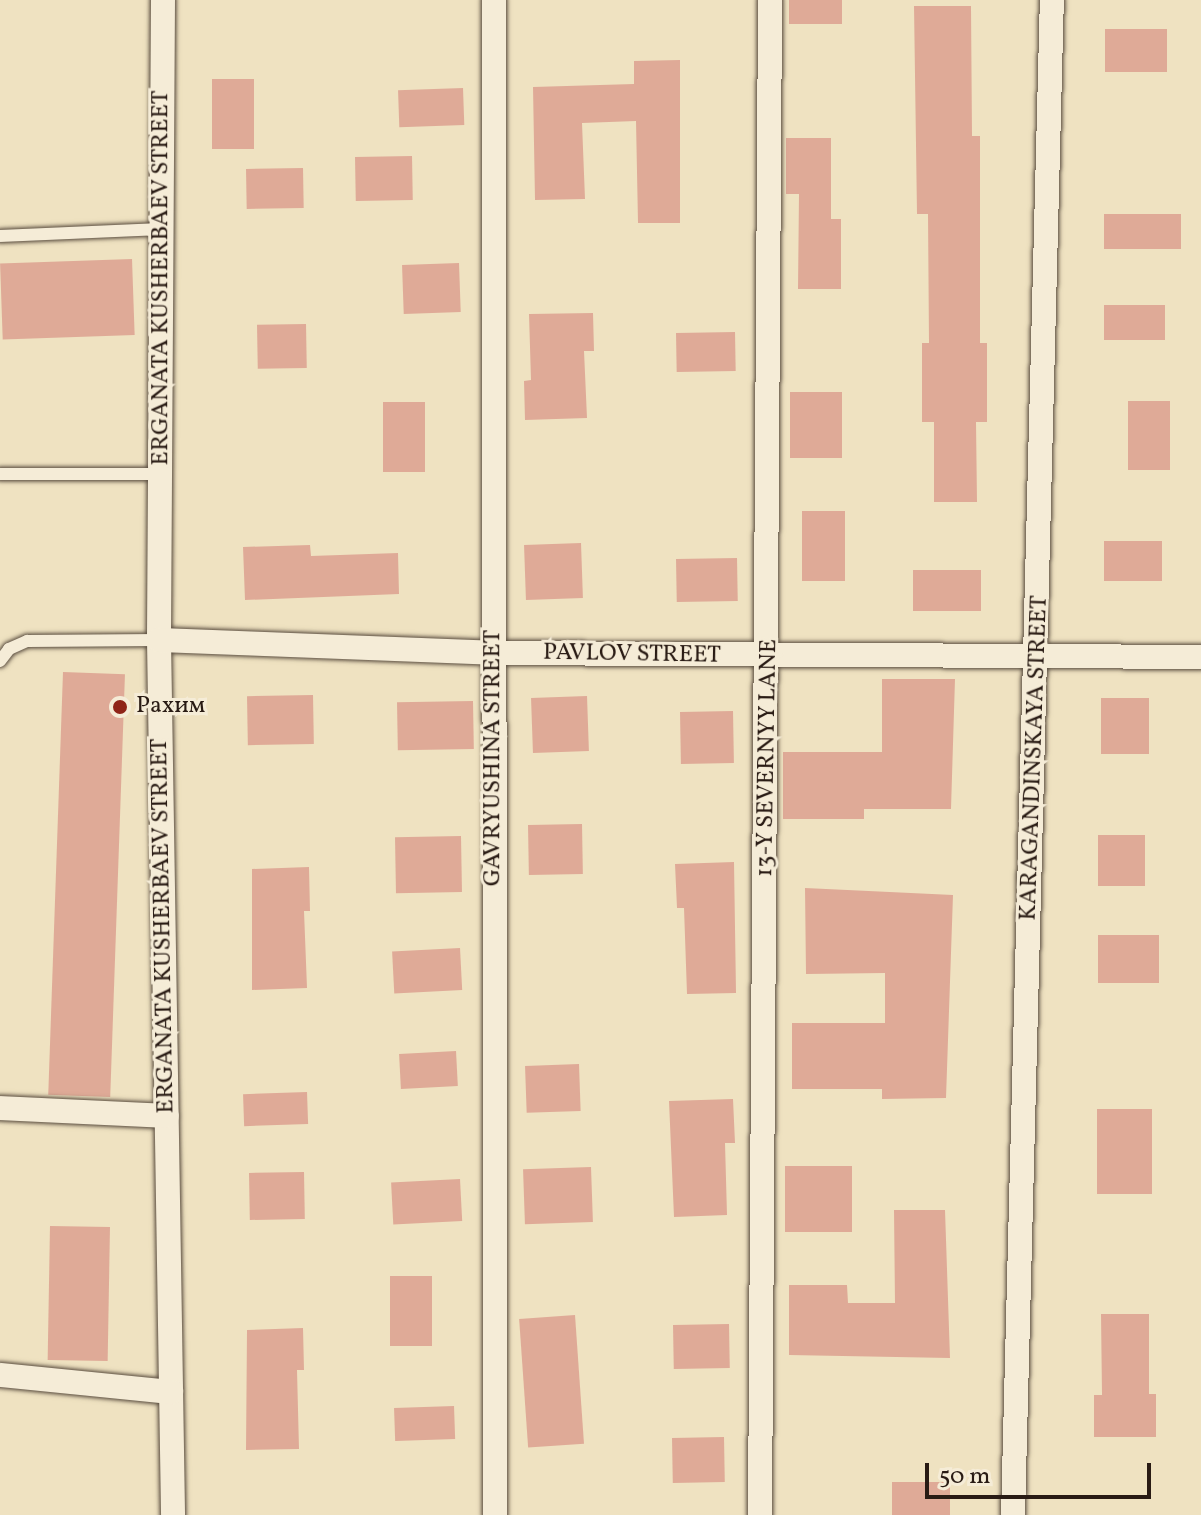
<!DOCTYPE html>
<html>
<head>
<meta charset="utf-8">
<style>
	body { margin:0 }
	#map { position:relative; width:1201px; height:1515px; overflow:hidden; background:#efe2c1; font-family:Vollkorn,serif }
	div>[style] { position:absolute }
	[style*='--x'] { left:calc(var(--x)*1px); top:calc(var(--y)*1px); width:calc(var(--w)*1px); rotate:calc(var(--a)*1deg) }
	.building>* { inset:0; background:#dfaa97; transform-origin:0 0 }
	.roads { filter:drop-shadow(0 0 2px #5a4d3f) drop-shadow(0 0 2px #5a4d3f) }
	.lane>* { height:12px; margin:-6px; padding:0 6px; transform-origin:6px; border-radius:6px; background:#f5ecd7 }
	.street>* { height:24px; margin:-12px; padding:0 12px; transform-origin:12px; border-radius:12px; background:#f5ecd7 }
	.dots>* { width:22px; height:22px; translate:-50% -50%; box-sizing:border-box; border:4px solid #f5ecd7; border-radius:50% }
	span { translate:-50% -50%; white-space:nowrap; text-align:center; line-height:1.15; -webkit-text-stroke:6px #f5ecd7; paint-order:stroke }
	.street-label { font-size:24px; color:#291b14 }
	.poi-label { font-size:24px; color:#291b14 }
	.left { translate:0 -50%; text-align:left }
	.scale { position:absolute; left:925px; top:1463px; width:226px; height:36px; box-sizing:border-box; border:4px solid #291b14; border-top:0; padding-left:10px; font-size:24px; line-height:28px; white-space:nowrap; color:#291b14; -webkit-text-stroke:6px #f5ecd7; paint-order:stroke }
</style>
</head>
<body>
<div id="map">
	<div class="building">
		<div style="left:789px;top:0;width:53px;height:24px"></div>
		<div style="clip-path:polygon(914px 6px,971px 6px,972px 136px,980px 136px,980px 343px,987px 343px,987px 422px,976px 422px,977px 502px,934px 502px,934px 422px,922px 422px,922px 343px,929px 343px,928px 214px,917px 214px)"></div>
		<div style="left:1105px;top:29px;width:62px;height:43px"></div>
		<div style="clip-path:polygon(680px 60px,680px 223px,638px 223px,636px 121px,582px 123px,585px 199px,535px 200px,533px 87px,634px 84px,634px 61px)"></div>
		<div style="left:212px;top:79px;width:42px;height:70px"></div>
		<div style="left:463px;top:88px;width:37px;height:65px;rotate:88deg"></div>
		<div style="clip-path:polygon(786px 138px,831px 138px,831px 219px,841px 219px,841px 289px,798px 289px,799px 194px,786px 194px)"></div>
		<div style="left:412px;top:156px;width:44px;height:57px;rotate:89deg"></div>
		<div style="left:303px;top:168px;width:40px;height:57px;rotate:89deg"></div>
		<div style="left:1104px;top:214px;width:77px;height:35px"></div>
		<div style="left:132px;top:259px;width:76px;height:132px;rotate:88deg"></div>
		<div style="left:459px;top:263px;width:49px;height:57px;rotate:88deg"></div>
		<div style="left:1104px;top:305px;width:61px;height:35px"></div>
		<div style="clip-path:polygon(593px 313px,594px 351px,584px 351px,587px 418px,525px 420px,524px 381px,531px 380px,529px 314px)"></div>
		<div style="left:306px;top:324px;width:44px;height:49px;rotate:89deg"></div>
		<div style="left:735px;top:332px;width:39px;height:59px;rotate:89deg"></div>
		<div style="left:790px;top:392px;width:52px;height:66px"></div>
		<div style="left:1128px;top:401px;width:42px;height:69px"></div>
		<div style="left:383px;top:402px;width:42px;height:70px"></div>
		<div style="left:802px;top:511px;width:43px;height:70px"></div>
		<div style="left:1104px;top:541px;width:58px;height:40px"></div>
		<div style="left:581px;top:543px;width:55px;height:57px;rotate:88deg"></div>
		<div style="clip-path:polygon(310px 545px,311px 556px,398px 553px,399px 594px,245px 600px,243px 547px)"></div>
		<div style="left:737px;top:558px;width:43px;height:61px;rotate:89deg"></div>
		<div style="left:913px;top:570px;width:68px;height:41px"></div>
		<div style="left:63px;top:672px;width:62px;height:423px;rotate:2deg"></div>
		<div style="clip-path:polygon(882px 679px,955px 679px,951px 809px,864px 809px,864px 819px,783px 819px,783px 752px,882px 752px)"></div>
		<div style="left:313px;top:695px;width:49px;height:66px;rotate:89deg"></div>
		<div style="left:587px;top:696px;width:55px;height:56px;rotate:88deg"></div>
		<div style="left:1149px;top:698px;width:56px;height:48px;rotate:90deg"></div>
		<div style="left:473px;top:701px;width:48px;height:76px;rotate:89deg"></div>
		<div style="left:733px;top:711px;width:52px;height:53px;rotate:89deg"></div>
		<div style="left:582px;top:824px;width:50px;height:54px;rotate:89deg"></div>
		<div style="left:1098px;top:835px;width:47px;height:51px"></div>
		<div style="left:461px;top:836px;width:56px;height:66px;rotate:89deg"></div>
		<div style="clip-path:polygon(734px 862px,736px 993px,687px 994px,684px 908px,677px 908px,675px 864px)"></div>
		<div style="clip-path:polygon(309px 867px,310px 911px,304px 911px,307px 988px,252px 990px,252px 869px)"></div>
		<div style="clip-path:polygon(805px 888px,953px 895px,946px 1098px,882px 1099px,882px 1089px,792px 1089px,792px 1023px,885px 1023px,885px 973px,806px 974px)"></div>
		<div style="left:1098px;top:935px;width:61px;height:48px"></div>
		<div style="left:460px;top:948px;width:42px;height:68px;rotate:87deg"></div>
		<div style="left:456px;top:1051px;width:35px;height:57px;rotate:87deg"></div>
		<div style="left:579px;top:1064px;width:47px;height:54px;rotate:88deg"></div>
		<div style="left:307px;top:1092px;width:32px;height:64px;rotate:88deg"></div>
		<div style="clip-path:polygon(733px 1099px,735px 1143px,725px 1143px,727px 1215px,674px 1217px,669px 1101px)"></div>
		<div style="left:1097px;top:1109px;width:55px;height:85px"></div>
		<div style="left:785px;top:1166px;width:67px;height:66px"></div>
		<div style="left:591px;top:1167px;width:55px;height:68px;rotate:88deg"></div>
		<div style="left:304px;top:1172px;width:47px;height:55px;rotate:89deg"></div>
		<div style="left:460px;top:1179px;width:42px;height:69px;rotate:87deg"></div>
		<div style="clip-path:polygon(894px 1210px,945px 1210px,950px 1358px,789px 1355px,789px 1285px,847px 1285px,848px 1303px,895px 1303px)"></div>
		<div style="left:50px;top:1226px;width:60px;height:134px;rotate:1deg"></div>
		<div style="left:390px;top:1276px;width:42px;height:70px"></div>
		<div style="clip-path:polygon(1101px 1314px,1149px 1314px,1149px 1394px,1156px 1394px,1156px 1437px,1094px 1437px,1094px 1395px,1102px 1395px)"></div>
		<div style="left:575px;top:1315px;width:129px;height:56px;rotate:86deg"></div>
		<div style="left:729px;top:1324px;width:44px;height:56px;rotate:89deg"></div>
		<div style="clip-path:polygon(303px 1328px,304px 1370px,297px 1370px,299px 1449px,246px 1450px,247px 1330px)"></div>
		<div style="left:454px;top:1406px;width:33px;height:60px;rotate:88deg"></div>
		<div style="left:724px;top:1437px;width:45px;height:52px;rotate:89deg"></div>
		<div style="left:892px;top:1482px;width:58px;height:33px"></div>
	</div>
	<div class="roads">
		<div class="lane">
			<div style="--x:0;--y:236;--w:161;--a:-2.5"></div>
			<div style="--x:0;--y:474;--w:161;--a:0"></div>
			<div style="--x:0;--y:661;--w:15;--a:-53"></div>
			<div style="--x:9;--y:649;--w:20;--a:-24"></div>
			<div style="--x:27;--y:641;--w:132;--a:-0.4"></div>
		</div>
		<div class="street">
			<div style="--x:163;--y:0;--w:640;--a:90.36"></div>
			<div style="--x:159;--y:640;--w:875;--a:89.08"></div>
			<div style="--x:494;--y:0;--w:1515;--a:89.96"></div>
			<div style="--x:159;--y:640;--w:335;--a:2.2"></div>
			<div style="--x:494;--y:653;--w:707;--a:0.32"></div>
			<div style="--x:0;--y:1108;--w:167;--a:2.7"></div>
			<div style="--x:0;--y:1375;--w:172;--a:5.7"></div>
			<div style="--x:760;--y:1515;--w:1515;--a:-89.62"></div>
			<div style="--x:1013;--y:1515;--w:1516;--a:-88.53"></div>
		</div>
	</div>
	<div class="dots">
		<div style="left:120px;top:707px;background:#8f2418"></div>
	</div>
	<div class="street-label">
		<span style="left:162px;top:278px;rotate:-90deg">ERGANATA KUSHERBAEV STREET</span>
		<span style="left:632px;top:655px;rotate:1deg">PAVLOV STREET</span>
		<span style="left:494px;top:758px;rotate:-90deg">GAVRYUSHINA STREET</span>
		<span style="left:768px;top:758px;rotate:-89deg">13-Y SEVERNYY LANE</span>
		<span style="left:1035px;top:758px;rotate:-88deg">KARAGANDINSKAYA STREET</span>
		<span style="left:164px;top:926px;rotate:-91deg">ERGANATA KUSHERBAEV STREET</span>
	</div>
	<div class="poi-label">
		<span class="left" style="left:136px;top:707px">Рахим</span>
	</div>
	<div class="scale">50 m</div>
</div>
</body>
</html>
